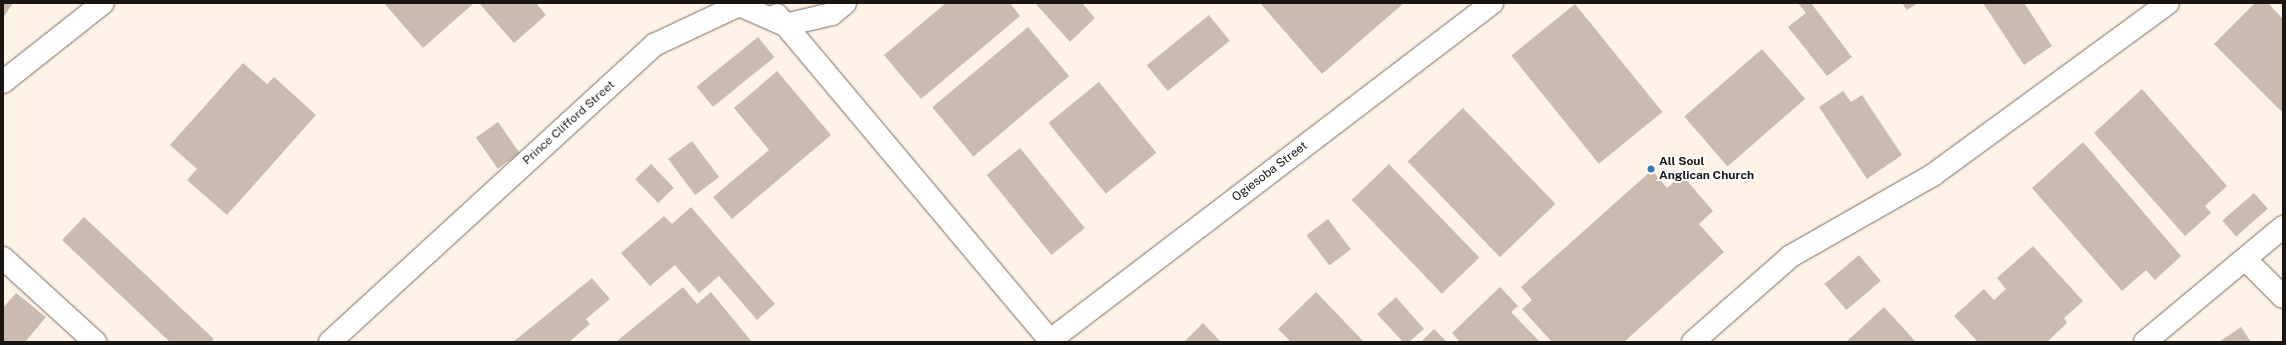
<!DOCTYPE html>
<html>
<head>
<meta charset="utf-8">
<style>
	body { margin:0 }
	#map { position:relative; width:2286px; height:345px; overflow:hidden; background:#fff3e7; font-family:"Public Sans",sans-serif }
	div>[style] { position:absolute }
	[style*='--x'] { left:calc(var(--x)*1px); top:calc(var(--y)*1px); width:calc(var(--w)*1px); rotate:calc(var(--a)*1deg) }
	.building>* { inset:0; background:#cabbae; transform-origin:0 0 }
	.roads { filter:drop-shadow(0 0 1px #786b5f) drop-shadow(0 0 1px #786b5f) }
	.street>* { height:22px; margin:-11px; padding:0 11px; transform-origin:11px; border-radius:11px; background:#fff }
	.dots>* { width:11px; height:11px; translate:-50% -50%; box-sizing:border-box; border:2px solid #fff; border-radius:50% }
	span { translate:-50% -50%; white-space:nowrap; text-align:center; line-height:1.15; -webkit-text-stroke:4px #fff; paint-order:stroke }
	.street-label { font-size:12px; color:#1b1511 }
	.poi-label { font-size:12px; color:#1b1511; font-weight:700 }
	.left { translate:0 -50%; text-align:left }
	.frame { position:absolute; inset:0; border:4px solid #1b1511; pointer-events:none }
</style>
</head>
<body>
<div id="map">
	<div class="building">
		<div style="clip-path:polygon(3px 3px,13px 3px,3px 18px)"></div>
		<div style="clip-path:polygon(384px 3px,474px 3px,423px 48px)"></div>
		<div style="clip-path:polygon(479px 3px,536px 3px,546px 15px,514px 43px)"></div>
		<div style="clip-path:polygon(946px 3px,1010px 3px,1020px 16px,921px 99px,884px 55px)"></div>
		<div style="clip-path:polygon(1035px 3px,1082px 3px,1095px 18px,1070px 42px)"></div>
		<div style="clip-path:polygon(1260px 3px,1404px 3px,1322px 74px)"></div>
		<div style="clip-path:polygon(1798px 3px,1811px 3px,1852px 57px,1827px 76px,1788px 27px,1806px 13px)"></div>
		<div style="clip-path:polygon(1902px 3px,1918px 3px,1907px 10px)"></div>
		<div style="clip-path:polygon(1983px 3px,2024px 3px,2052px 46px,2024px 65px)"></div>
		<div style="clip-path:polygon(2255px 3px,2268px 3px,2283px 19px,2283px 113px,2214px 44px)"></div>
		<div style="left:1575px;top:4px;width:139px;height:82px;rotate:51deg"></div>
		<div style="left:1209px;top:15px;width:33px;height:80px;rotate:51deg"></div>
		<div style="left:1028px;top:27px;width:64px;height:125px;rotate:50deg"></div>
		<div style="left:758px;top:37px;width:26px;height:79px;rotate:51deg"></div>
		<div style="left:1762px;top:49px;width:66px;height:103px;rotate:49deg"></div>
		<div style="clip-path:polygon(243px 63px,267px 84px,274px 77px,316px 115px,227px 215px,187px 180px,197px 169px,170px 145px)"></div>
		<div style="clip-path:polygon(777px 71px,831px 135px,732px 219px,713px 197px,769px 150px,734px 108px)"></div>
		<div style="left:1099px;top:82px;width:91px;height:65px;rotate:51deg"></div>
		<div style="clip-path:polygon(2142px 89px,2227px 186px,2205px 206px,2211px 213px,2185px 236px,2094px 133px)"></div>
		<div style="clip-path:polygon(1843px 91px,1851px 102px,1862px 95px,1902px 155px,1867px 179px,1819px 107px)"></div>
		<div style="left:1463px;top:108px;width:133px;height:77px;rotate:46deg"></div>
		<div style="left:498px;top:122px;width:38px;height:27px;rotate:55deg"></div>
		<div style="left:692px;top:141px;width:45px;height:30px;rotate:53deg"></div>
		<div style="clip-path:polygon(2083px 142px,2181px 256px,2155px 280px,2146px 270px,2122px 291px,2032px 188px)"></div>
		<div style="left:1020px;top:148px;width:103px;height:43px;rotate:51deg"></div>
		<div style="left:651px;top:164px;width:33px;height:22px;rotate:46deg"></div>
		<div style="left:1389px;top:164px;width:130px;height:52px;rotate:46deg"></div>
		<div style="clip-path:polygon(1652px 170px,1667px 188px,1682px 175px,1713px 211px,1699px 224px,1724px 252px,1624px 342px,1552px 342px,1522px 309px,1532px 300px,1521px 287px)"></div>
		<div style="left:2254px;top:193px;width:21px;height:42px;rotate:49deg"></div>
		<div style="clip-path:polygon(691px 207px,775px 304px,757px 320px,719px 276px,699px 293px,675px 265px,650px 286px,621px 253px,664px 216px,672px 224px)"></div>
		<div style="clip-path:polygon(84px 217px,214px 339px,211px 342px,170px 342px,62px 240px)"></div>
		<div style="left:1328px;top:219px;width:38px;height:27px;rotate:53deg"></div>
		<div style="clip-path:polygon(2033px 246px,2083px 301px,2064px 318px,2067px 323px,2047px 342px,1978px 342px,1954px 316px,1984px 289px,1994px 300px,2006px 289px,1997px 278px)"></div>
		<div style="left:1859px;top:255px;width:34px;height:45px;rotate:50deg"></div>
		<div style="clip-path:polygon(592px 278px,610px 299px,586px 319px,590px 324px,569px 342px,513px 342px)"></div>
		<div style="clip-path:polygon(683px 287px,697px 304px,711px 292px,752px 342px,616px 342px)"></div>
		<div style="clip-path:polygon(1500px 287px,1518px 306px,1511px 312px,1540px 342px,1460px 342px,1452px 333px)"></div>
		<div style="clip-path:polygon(1316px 292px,1364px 342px,1291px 342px,1278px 329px)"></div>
		<div style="clip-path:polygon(16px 293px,46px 317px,25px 342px,3px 342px,3px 308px)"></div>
		<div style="clip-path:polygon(1396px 297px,1424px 329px,1409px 342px,1403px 342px,1377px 314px)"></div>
		<div style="clip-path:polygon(1884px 307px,1916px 342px,1846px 342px)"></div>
		<div style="clip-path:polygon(1203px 323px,1221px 342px,1184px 342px)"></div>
		<div style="clip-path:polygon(2241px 327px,2251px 342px,2219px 342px)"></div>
		<div style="clip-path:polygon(1434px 329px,1447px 342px,1421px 342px)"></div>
	</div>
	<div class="roads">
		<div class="street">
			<div style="--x:777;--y:15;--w:424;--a:50"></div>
			<div style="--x:3;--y:82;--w:127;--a:-38.3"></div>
			<div style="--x:3;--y:258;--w:125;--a:42.4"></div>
			<div style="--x:2246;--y:260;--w:52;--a:45"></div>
			<div style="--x:330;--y:342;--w:440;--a:-42.5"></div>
			<div style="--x:654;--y:45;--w:94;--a:-25.2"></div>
			<div style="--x:739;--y:5;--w:50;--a:23.5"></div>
			<div style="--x:785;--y:25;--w:48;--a:-13.2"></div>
			<div style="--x:832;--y:14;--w:17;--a:-40"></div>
			<div style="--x:1048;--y:342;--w:559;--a:-37.36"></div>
			<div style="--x:1693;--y:342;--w:130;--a:-41.3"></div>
			<div style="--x:1791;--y:256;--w:163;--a:-29.7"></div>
			<div style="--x:1933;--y:175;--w:291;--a:-36.2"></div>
			<div style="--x:2145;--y:342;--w:180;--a:-39.8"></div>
		</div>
	</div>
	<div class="dots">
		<div style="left:1651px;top:169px;background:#377db2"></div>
	</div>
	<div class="street-label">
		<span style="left:569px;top:123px;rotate:-42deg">Prince Clifford Street</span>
		<span style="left:1270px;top:172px;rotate:-37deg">Ogiesoba Street</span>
	</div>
	<div class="poi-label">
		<span class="left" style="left:1659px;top:169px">All Soul<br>Anglican Church</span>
	</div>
	<div class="frame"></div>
</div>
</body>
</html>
